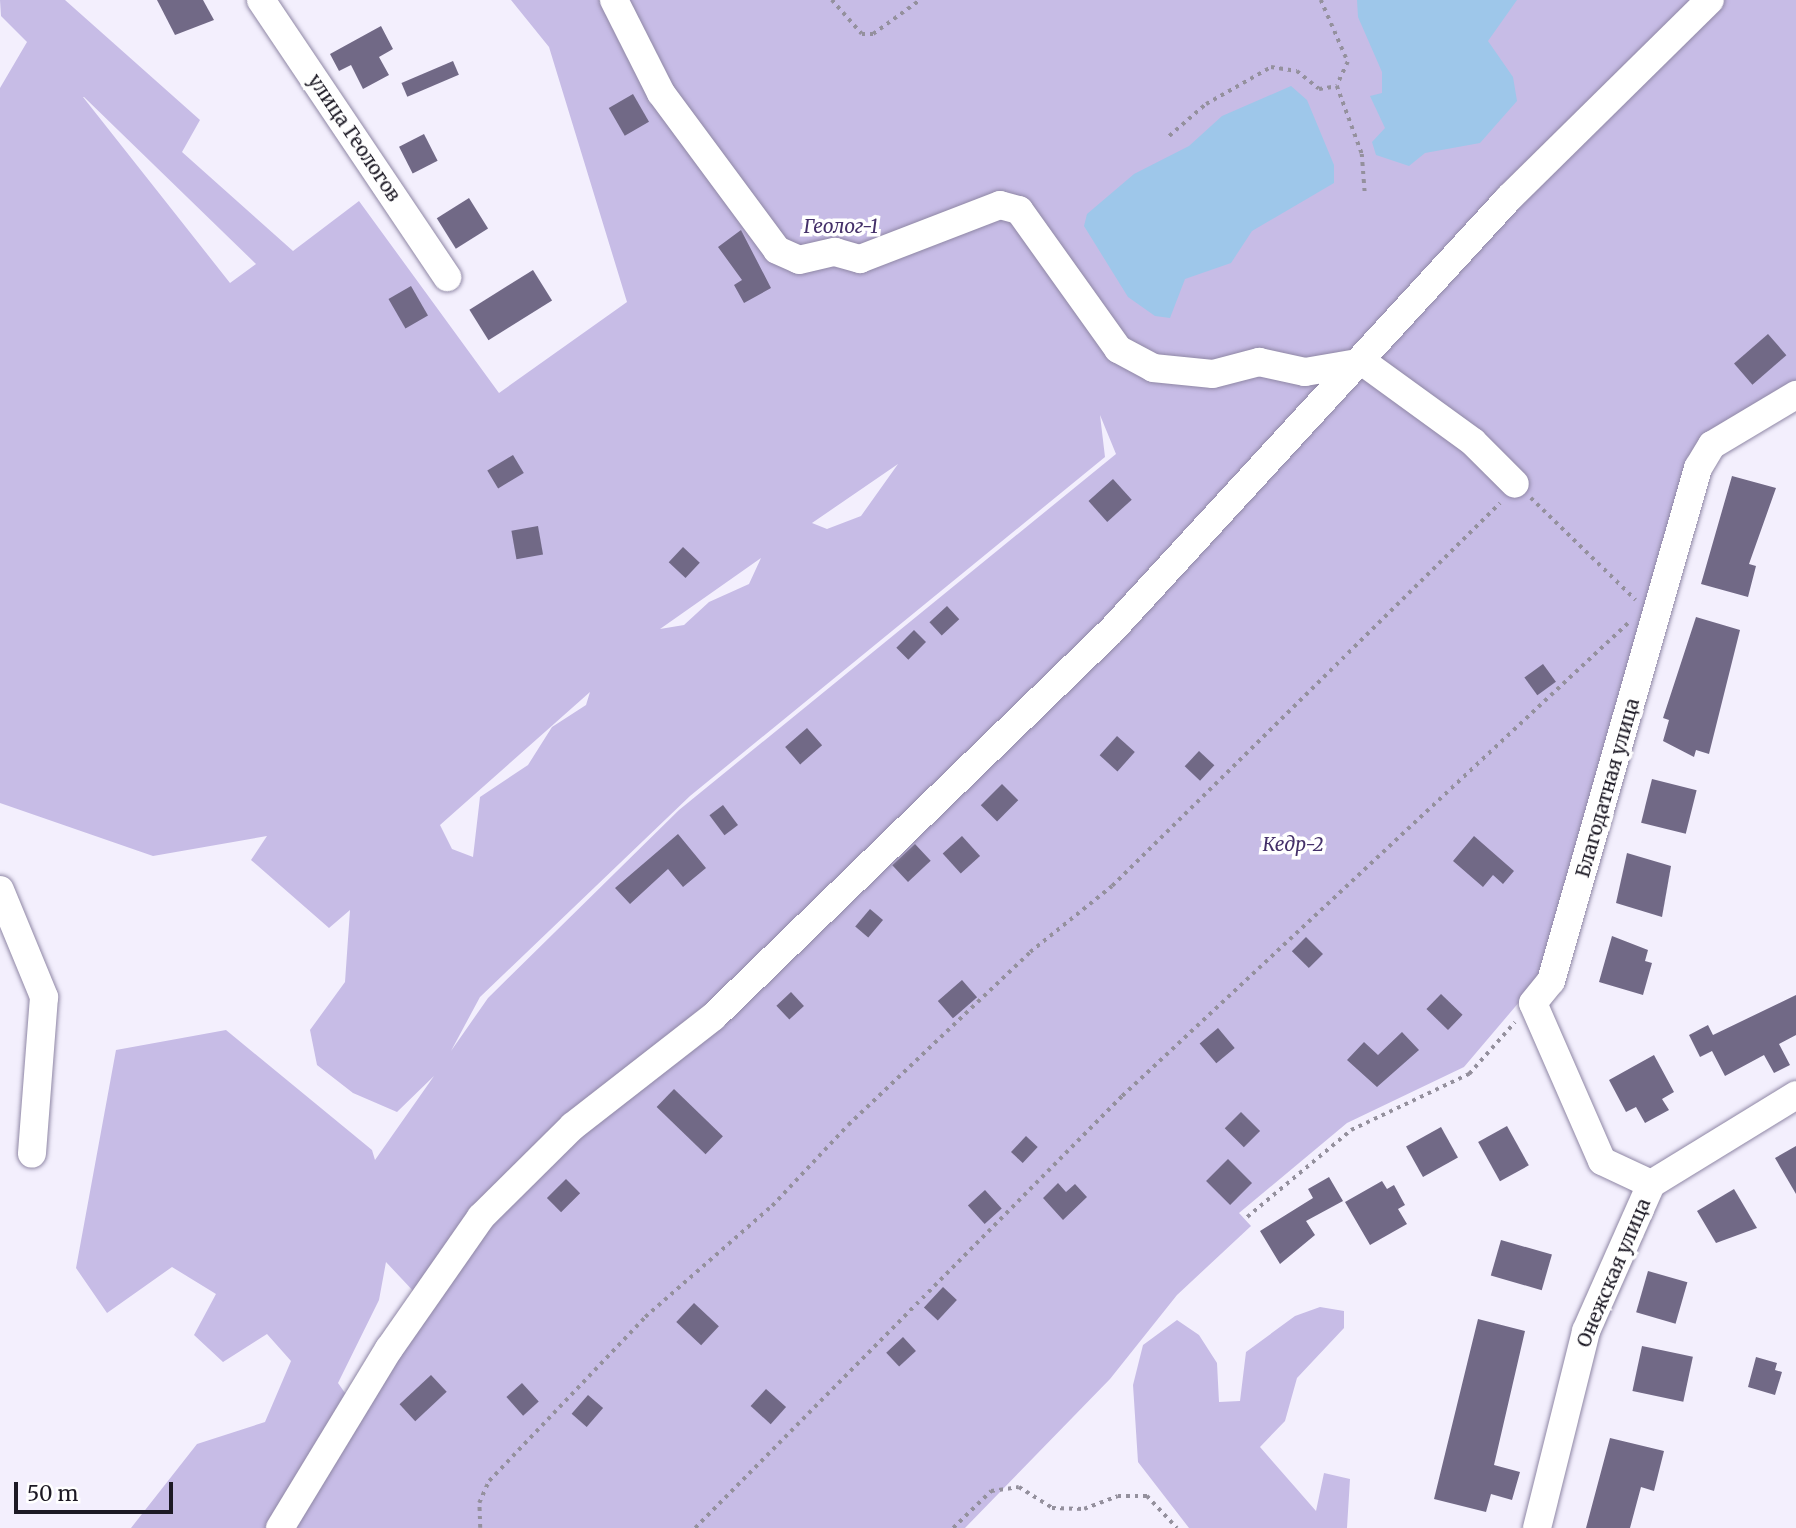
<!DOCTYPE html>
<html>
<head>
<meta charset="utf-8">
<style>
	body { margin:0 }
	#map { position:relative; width:1796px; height:1528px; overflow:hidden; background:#f3effd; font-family:Merriweather,serif }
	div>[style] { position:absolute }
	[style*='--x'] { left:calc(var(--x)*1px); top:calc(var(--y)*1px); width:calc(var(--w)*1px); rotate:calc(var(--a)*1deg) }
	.green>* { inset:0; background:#c7bce6 }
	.water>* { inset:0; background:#9ec7ea }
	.building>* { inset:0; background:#716986; transform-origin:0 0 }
	.path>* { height:3.5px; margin-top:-1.75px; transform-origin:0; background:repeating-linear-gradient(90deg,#94909d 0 3.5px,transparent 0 8.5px) }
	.roads { filter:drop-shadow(0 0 2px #8f87a5) drop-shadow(0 0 2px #8f87a5) }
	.minor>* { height:28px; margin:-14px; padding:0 14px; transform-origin:14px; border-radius:14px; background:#fff }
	span { translate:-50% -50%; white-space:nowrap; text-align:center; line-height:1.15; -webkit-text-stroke:7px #fff; paint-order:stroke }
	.street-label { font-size:19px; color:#1c1924 }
	.park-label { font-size:19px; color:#443069; font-style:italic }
	.scale { position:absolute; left:14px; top:1482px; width:159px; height:32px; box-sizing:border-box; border:4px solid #1c1924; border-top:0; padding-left:9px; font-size:21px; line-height:24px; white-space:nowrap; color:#1c1924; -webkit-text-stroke:5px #fff; paint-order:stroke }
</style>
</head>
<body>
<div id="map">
	<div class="green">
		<div style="clip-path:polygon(evenodd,0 0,65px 0,200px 120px,182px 152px,293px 251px,359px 201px,499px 393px,627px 302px,549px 47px,511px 0,1697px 0,1505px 195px,1358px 359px,1325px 386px,1108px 626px,930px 800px,710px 1012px,570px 1122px,476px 1213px,416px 1294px,386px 1262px,379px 1300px,338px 1383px,357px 1410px,485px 1221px,577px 1131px,717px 1021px,1117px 634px,1513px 202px,1721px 0,1796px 0,1796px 385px,1708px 441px,1689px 468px,1543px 974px,1464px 1067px,1347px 1123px,1239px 1213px,1251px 1226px,1177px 1295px,1110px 1379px,965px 1528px,131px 1528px,197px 1444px,265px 1422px,291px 1361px,267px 1334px,223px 1362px,194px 1335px,216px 1294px,172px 1267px,107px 1313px,76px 1268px,116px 1050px,226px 1030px,372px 1150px,375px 1160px,434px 1076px,397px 1112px,353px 1093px,317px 1065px,310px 1030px,345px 982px,350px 910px,329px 928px,251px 860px,267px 836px,153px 856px,0 803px,0 88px,27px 42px,1px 16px,0 0,83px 97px,84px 97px,256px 264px,230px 283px,83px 97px,0 0,1100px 415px,1116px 454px,679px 810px,488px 998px,451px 1051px,480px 997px,690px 796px,1105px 457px,1100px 415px,0 0,898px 464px,861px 516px,827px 529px,812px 523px,898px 464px,0 0,761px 558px,749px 584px,709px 602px,684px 625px,660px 629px,761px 558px,0 0,590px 692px,586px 705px,552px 727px,528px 765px,480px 797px,473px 857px,452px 849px,440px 825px,590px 692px)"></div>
		<div style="clip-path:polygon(1320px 1307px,1344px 1311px,1344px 1328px,1297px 1378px,1285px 1421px,1260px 1447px,1316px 1511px,1324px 1473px,1350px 1479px,1347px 1528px,1189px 1528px,1138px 1462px,1133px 1385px,1143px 1345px,1177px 1320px,1199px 1335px,1217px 1363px,1219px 1402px,1240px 1401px,1246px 1352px,1295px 1316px)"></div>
	</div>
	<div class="water">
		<div style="clip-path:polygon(1517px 0,1488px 41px,1513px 77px,1517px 101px,1480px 143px,1425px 153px,1409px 166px,1376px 155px,1372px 142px,1385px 128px,1370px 96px,1382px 93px,1382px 72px,1358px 17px,1357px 0)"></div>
		<div style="clip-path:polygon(1291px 86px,1307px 100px,1334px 165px,1334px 183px,1252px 231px,1231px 263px,1185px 279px,1170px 318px,1155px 316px,1128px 297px,1084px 226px,1087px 214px,1134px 174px,1189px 146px,1222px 116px)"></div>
	</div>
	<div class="building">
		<div style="clip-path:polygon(157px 0,203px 0,214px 20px,175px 35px)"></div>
		<div style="clip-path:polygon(381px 26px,393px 49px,379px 57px,389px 75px,363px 89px,351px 65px,339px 71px,330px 54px)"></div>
		<div style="left:453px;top:61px;width:15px;height:56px;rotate:67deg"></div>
		<div style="left:633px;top:94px;width:32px;height:28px;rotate:60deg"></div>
		<div style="left:424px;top:134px;width:30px;height:28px;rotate:63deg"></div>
		<div style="left:469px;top:198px;width:36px;height:38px;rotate:58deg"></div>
		<div style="clip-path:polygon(741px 230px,771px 288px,744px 303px,734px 285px,742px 280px,718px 247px)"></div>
		<div style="left:533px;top:270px;width:36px;height:75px;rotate:58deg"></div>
		<div style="left:411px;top:286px;width:34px;height:26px;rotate:60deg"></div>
		<div style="left:1768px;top:334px;width:28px;height:45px;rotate:49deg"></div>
		<div style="left:513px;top:455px;width:21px;height:30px;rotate:59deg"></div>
		<div style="clip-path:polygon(1732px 476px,1776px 488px,1749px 564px,1756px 566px,1748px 597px,1701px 584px)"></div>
		<div style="left:1113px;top:479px;width:28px;height:33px;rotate:48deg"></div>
		<div style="left:538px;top:526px;width:29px;height:27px;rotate:80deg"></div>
		<div style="left:683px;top:547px;width:23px;height:21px;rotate:43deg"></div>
		<div style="left:947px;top:606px;width:18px;height:24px;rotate:47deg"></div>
		<div style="clip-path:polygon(1696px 617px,1740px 630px,1709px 754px,1696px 750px,1694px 757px,1663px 741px,1669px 720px,1663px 718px)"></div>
		<div style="left:914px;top:630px;width:17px;height:25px;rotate:45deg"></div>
		<div style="left:1543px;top:664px;width:22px;height:23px;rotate:54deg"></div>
		<div style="left:807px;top:728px;width:23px;height:29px;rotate:49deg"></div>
		<div style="left:1117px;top:736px;width:24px;height:26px;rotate:42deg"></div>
		<div style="left:1199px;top:751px;width:21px;height:21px;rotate:43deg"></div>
		<div style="left:1652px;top:779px;width:46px;height:45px;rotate:14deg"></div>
		<div style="left:1002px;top:784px;width:23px;height:30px;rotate:45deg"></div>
		<div style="left:723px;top:805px;width:25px;height:17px;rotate:53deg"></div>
		<div style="clip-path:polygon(678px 834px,706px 868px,683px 887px,668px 869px,630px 904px,615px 888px)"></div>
		<div style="left:962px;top:836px;width:27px;height:26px;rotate:48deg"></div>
		<div style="clip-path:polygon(1474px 836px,1514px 871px,1503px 884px,1493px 875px,1483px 887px,1453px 861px)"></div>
		<div style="left:915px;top:844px;width:23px;height:31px;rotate:47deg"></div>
		<div style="clip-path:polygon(1627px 853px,1671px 866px,1662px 917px,1616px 903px)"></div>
		<div style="left:870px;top:909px;width:17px;height:23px;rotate:40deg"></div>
		<div style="clip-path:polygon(1612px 936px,1648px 950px,1645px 961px,1652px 963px,1643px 995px,1599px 982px)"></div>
		<div style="left:1306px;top:937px;width:24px;height:20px;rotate:45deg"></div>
		<div style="left:962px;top:980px;width:23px;height:32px;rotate:49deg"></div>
		<div style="left:791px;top:992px;width:19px;height:20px;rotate:47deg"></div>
		<div style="left:1441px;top:994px;width:30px;height:21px;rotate:44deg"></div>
		<div style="clip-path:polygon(1796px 995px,1796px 1035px,1779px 1044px,1790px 1065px,1774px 1073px,1764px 1055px,1725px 1076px,1712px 1051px,1700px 1057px,1689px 1035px,1708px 1025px,1713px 1035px)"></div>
		<div style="left:1218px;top:1028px;width:26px;height:24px;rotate:50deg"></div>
		<div style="clip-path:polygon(1402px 1032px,1419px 1050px,1377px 1087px,1347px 1060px,1364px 1042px,1378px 1055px)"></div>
		<div style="clip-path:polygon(1654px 1055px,1674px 1092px,1662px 1099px,1669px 1110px,1645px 1123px,1636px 1107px,1626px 1112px,1609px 1080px)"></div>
		<div style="left:674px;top:1089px;width:68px;height:25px;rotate:44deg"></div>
		<div style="left:1241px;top:1112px;width:27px;height:23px;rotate:45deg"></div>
		<div style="left:1507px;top:1126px;width:45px;height:33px;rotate:61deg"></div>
		<div style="left:1441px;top:1127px;width:35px;height:40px;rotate:61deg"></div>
		<div style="left:1026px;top:1136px;width:16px;height:22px;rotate:43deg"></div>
		<div style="clip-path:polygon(1796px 1146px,1796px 1194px,1775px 1158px)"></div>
		<div style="left:1228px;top:1159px;width:34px;height:31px;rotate:45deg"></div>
		<div style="clip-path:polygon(1329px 1177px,1343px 1201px,1306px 1221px,1315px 1235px,1280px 1264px,1260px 1231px,1313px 1198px,1308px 1189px)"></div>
		<div style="left:566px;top:1179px;width:20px;height:27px;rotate:45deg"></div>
		<div style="clip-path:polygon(1382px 1181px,1387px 1189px,1394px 1185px,1405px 1205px,1398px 1209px,1407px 1224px,1370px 1245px,1345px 1202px)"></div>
		<div style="clip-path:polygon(1058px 1183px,1066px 1192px,1075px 1184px,1087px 1197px,1063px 1220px,1043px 1198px)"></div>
		<div style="clip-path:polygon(1734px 1189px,1757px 1228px,1716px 1243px,1697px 1211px)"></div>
		<div style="left:985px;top:1190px;width:25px;height:23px;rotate:48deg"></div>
		<div style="left:1501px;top:1240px;width:53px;height:37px;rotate:16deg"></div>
		<div style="left:1648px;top:1271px;width:41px;height:43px;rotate:16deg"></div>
		<div style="left:943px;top:1287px;width:19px;height:28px;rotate:43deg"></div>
		<div style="left:694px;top:1303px;width:34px;height:26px;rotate:43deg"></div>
		<div style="clip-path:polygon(1478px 1319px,1525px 1331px,1494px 1465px,1520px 1472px,1512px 1500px,1491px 1494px,1486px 1512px,1434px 1499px)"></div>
		<div style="left:903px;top:1337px;width:19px;height:23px;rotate:47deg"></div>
		<div style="left:1642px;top:1346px;width:52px;height:46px;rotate:12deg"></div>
		<div style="clip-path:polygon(1756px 1357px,1777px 1363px,1775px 1370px,1782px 1372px,1775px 1395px,1748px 1387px)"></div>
		<div style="left:431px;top:1375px;width:23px;height:43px;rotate:47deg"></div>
		<div style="left:522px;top:1383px;width:25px;height:21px;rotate:48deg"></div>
		<div style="left:766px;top:1389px;width:27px;height:23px;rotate:42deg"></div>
		<div style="left:588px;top:1395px;width:20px;height:25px;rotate:41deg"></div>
		<div style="clip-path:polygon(1610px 1438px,1664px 1451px,1654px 1491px,1641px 1487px,1630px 1528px,1586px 1528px)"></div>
	</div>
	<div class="path">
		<div style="--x:832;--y:0;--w:45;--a:48.6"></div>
		<div style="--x:862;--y:34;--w:11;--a:0"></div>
		<div style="--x:873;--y:34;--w:58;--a:-35.9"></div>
		<div style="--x:1321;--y:0;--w:68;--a:66.5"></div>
		<div style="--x:1348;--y:62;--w:26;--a:115"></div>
		<div style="--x:1337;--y:86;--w:72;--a:69.8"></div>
		<div style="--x:1362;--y:154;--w:40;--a:85.7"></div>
		<div style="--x:1169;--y:136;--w:49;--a:-40.9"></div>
		<div style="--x:1206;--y:104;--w:75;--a:-29.6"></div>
		<div style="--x:1271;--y:67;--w:26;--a:9"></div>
		<div style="--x:1297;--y:71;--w:28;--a:39"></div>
		<div style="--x:1319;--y:89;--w:18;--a:-9"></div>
		<div style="--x:1531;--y:498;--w:146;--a:44.2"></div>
		<div style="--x:1247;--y:1217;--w:136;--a:-39.9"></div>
		<div style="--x:1351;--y:1130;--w:131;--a:-25.4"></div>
		<div style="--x:1469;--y:1074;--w:69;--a:-48.5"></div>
		<div style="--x:480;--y:1528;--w:25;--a:-92"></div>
		<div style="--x:479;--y:1503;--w:24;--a:-66"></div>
		<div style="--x:489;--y:1481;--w:226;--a:-46.4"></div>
		<div style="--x:645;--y:1317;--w:169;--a:-41.2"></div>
		<div style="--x:772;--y:1206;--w:111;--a:-46.8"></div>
		<div style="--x:848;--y:1125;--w:251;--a:-43.5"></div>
		<div style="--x:1030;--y:952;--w:105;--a:-38.8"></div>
		<div style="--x:1112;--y:886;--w:545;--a:-44.63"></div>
		<div style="--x:695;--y:1528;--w:607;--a:-45.33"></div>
		<div style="--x:1122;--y:1096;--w:693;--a:-43.07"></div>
		<div style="--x:953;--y:1528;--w:53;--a:-44.2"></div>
		<div style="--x:991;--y:1491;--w:28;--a:-8"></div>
		<div style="--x:1019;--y:1487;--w:39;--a:32"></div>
		<div style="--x:1052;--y:1508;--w:32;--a:2"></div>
		<div style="--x:1084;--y:1509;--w:36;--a:-21"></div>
		<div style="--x:1118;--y:1496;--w:29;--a:0"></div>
		<div style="--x:1147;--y:1496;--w:44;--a:46.8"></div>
	</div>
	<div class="roads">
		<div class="minor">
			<div style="--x:261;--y:0;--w:334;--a:56.1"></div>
			<div style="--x:614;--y:0;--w:104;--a:63.2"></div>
			<div style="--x:661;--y:93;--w:195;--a:53.5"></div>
			<div style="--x:777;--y:250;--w:24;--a:24"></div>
			<div style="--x:799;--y:260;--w:37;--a:-13"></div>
			<div style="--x:835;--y:252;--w:26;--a:16"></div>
			<div style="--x:860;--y:259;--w:150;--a:-21.1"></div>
			<div style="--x:1000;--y:205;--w:20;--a:15"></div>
			<div style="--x:1019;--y:210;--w:171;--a:54.5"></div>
			<div style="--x:1118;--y:349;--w:40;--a:28"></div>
			<div style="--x:1153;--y:368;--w:60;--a:5.7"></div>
			<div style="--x:1213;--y:374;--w:48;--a:-14.6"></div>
			<div style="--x:1259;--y:362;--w:47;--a:12.3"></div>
			<div style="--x:1305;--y:372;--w:59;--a:-9.8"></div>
			<div style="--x:1363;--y:362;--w:136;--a:36"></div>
			<div style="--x:1473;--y:442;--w:59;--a:45"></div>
			<div style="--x:0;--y:890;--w:116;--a:67.6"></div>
			<div style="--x:44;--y:997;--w:157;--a:94.4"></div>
			<div style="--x:1651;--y:1184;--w:54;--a:-154.9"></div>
			<div style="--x:1602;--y:1161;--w:172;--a:-113.6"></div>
			<div style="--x:1533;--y:1003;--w:28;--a:-51"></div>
			<div style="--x:1551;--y:981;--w:534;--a:-74.01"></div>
			<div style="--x:1698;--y:468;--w:27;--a:-59"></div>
			<div style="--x:1712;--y:445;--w:98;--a:-30.8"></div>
			<div style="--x:280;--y:1528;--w:210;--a:-58.7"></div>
			<div style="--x:389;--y:1349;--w:161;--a:-55.1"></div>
			<div style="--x:481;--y:1217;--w:129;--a:-44.7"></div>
			<div style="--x:573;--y:1126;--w:177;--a:-37.9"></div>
			<div style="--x:713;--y:1017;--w:556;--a:-44.13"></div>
			<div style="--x:1112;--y:630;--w:587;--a:-47.42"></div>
			<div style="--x:1509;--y:198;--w:282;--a:-44.6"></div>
			<div style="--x:1537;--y:1528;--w:203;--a:-76"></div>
			<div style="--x:1586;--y:1331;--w:161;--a:-66.1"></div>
			<div style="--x:1651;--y:1184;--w:170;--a:-31.5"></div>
		</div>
	</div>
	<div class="street-label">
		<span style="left:354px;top:138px;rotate:56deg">улица Геологов</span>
		<span style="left:1608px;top:788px;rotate:-74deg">Благодатная улица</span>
		<span style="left:1614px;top:1273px;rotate:-67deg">Онежская улица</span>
	</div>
	<div class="park-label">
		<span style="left:841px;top:227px">Геолог-1</span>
		<span style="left:1293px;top:845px">Кедр-2</span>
	</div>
	<div class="scale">50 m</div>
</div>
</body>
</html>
